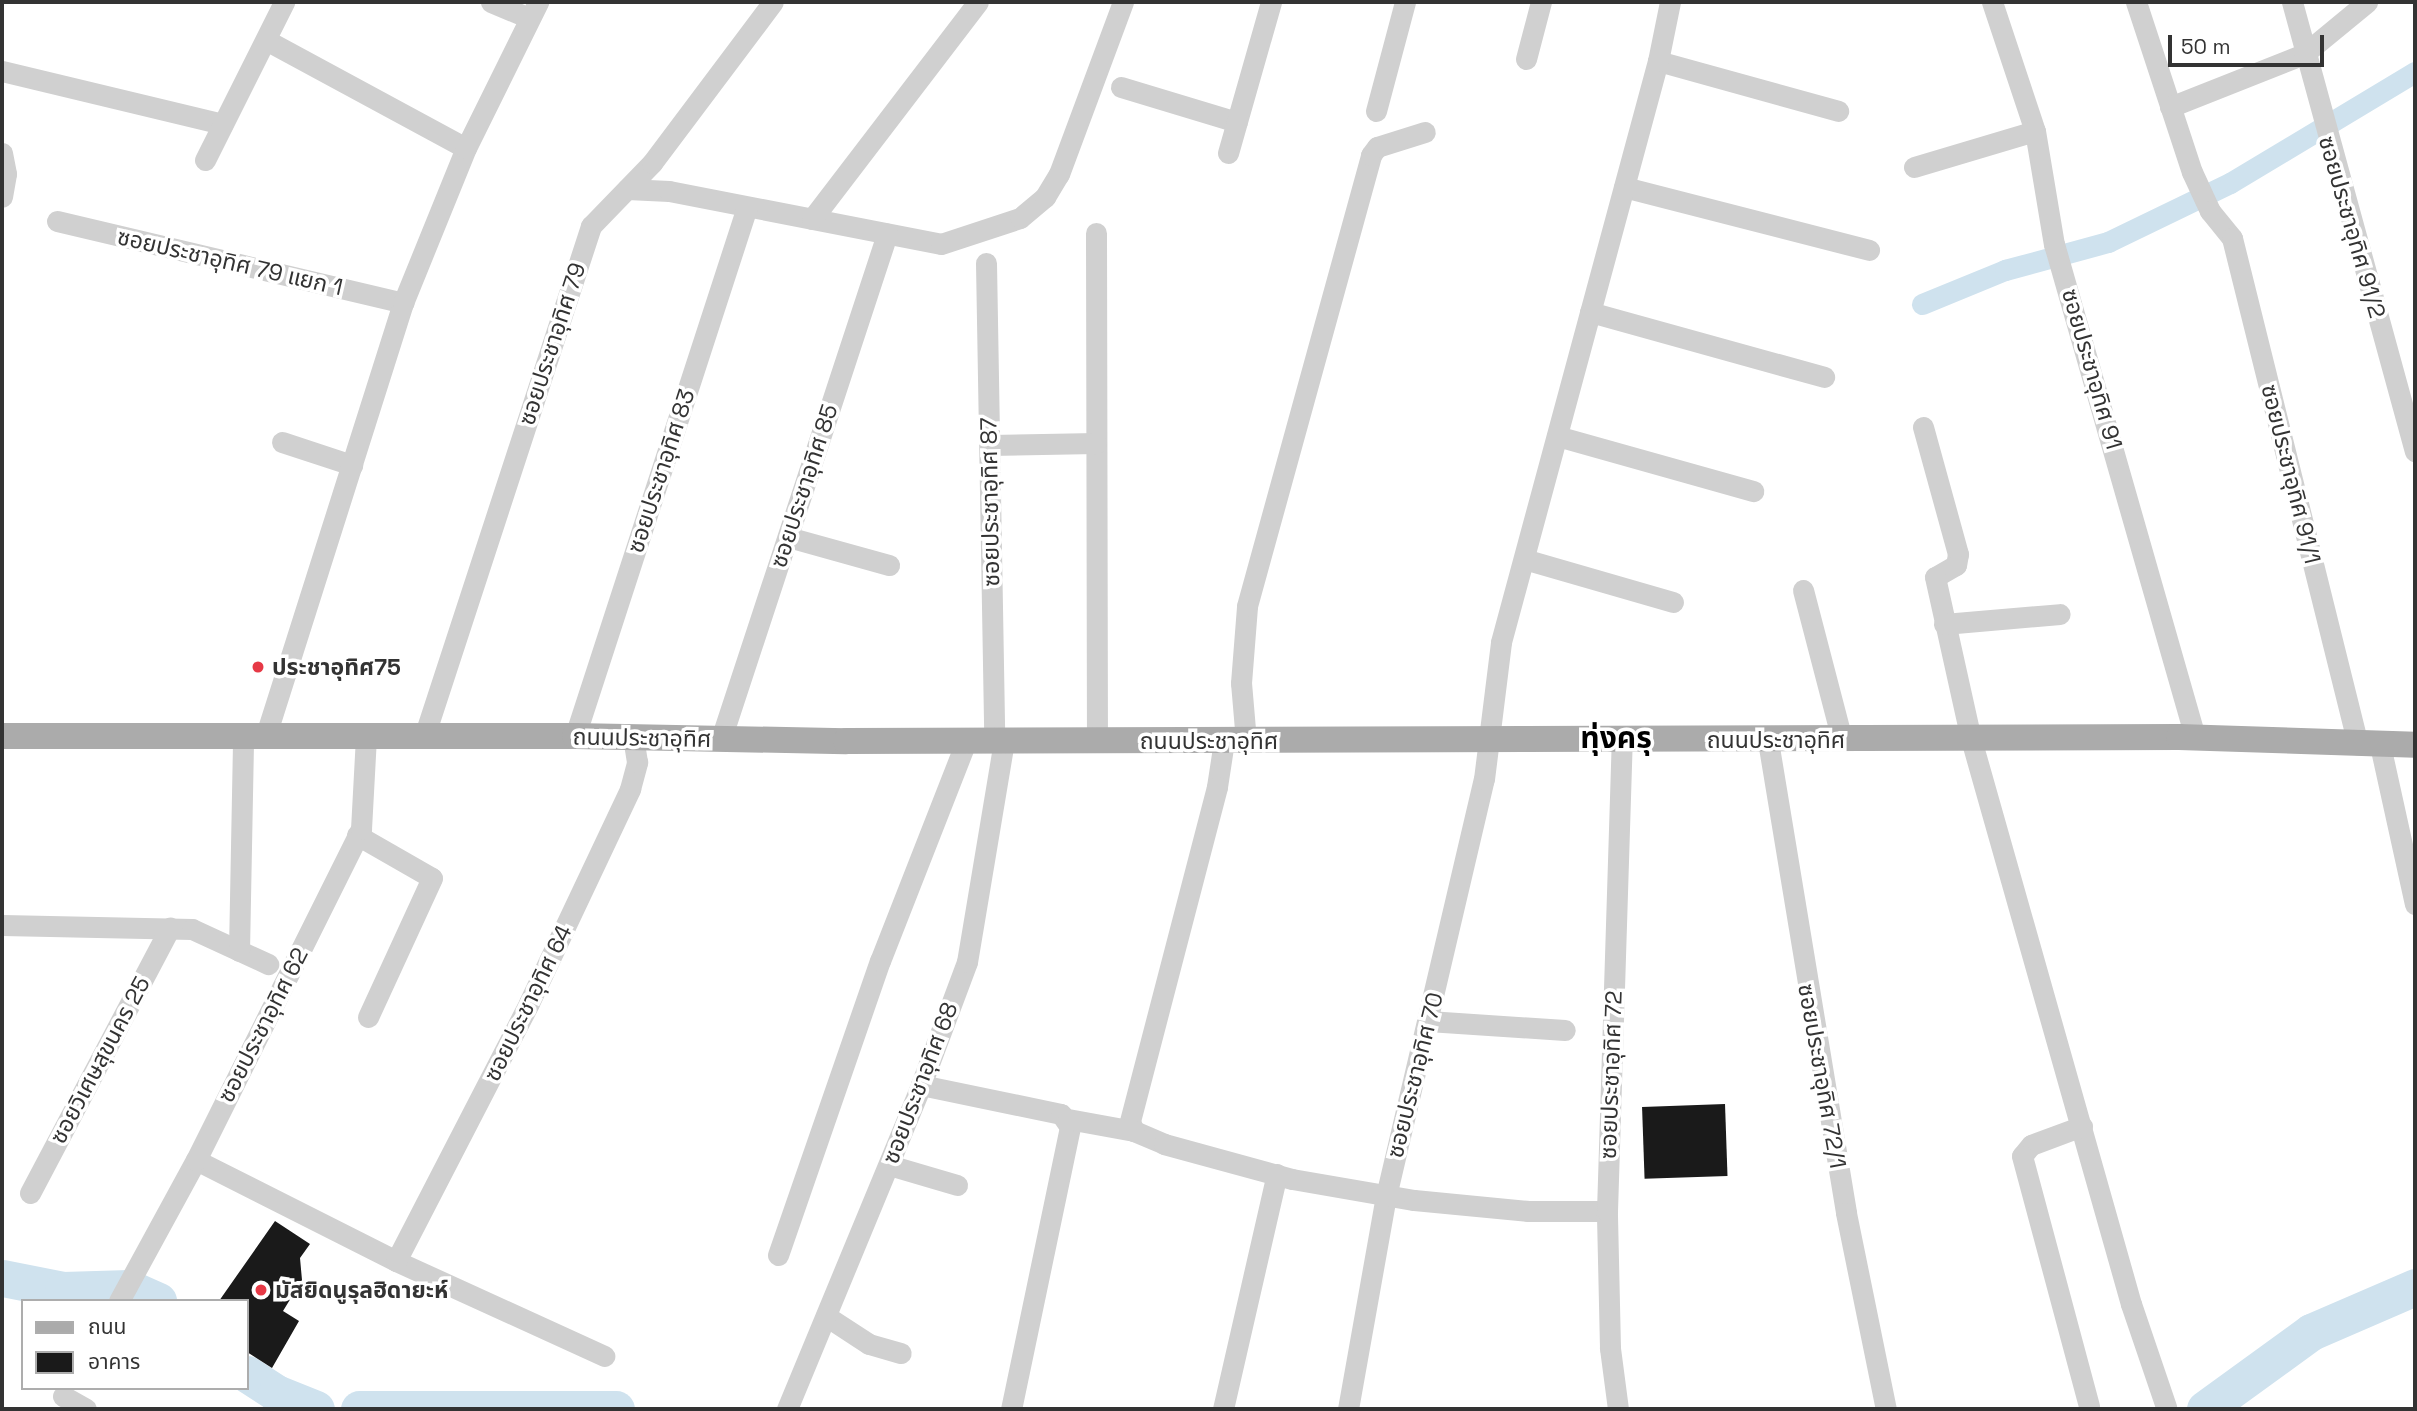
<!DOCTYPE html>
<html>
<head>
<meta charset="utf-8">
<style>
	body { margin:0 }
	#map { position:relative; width:2417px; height:1411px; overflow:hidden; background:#fff; font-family:"Space Grotesk","Noto Sans Thai",sans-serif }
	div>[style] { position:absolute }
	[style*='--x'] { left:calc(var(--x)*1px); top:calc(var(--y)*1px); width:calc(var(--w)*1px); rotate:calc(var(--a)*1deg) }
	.canal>* { height:21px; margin:-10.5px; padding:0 10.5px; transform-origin:10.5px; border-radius:10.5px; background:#cfe2ee }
	.river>* { height:37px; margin:-18.5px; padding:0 18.5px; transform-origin:18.5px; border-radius:18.5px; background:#cfe2ee }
	.building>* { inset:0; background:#1a1a1a; transform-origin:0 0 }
	.minor>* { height:21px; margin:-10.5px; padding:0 10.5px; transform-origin:10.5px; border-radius:10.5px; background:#d0d0d0 }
	.major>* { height:26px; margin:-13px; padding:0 13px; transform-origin:13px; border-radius:13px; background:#ababab }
	.dots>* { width:19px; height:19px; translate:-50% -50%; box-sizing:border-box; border:4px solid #fff; border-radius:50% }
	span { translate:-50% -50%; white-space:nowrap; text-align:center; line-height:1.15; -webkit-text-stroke:7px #fff; paint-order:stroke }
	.street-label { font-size:23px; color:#333 }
	.poi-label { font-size:23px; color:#333; font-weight:700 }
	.left { translate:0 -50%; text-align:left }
	.district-label { font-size:30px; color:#000; font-weight:700 }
	.frame { position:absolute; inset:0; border:4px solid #333; pointer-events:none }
	.legend { position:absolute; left:21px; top:1299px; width:228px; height:91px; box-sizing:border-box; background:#fff; border:2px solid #adadad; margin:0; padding:9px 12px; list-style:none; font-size:21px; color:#333 }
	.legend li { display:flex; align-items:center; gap:14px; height:35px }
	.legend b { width:35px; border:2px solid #adadad }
	.scale { position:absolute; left:2168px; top:35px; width:156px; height:32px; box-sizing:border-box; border:4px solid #333; border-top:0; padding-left:9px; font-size:21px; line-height:24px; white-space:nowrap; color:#333; -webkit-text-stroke:5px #fff; paint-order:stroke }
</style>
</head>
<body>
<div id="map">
	<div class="canal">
		<div style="--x:1922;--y:304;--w:90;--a:-22.3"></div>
		<div style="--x:2005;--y:270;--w:107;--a:-15.2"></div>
		<div style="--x:2108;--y:242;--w:136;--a:-25.8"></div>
		<div style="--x:2230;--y:183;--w:216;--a:-31"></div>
	</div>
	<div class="river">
		<div style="--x:2;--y:1278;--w:62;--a:11.1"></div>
		<div style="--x:63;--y:1290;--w:66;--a:-1.7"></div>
		<div style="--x:129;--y:1288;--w:32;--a:24"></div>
		<div style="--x:247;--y:1374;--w:35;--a:33"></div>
		<div style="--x:276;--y:1393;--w:43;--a:21.8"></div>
		<div style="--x:359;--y:1409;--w:257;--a:0"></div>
		<div style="--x:2205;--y:1409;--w:131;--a:-36"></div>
		<div style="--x:2311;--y:1332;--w:113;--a:-23.4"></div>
	</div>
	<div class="building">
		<div style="left:1725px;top:1104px;width:72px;height:83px;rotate:88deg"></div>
		<div style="clip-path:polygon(275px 1221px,310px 1244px,300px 1258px,302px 1280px,283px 1311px,299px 1321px,272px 1368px,247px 1352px,247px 1301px,219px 1301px)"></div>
	</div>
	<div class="minor">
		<div style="--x:491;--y:2;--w:41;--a:22.8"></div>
		<div style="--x:1992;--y:2;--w:136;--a:71.6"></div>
		<div style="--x:2035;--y:131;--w:115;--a:80.5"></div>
		<div style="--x:2054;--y:244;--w:513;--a:74.04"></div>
		<div style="--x:2136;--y:2;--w:179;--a:71.8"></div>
		<div style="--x:2192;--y:172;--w:43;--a:65.2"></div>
		<div style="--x:2210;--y:211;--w:35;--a:51"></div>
		<div style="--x:2232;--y:238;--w:522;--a:76.04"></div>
		<div style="--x:2292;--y:2;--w:466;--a:74.7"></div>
		<div style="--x:266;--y:40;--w:227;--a:28.4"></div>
		<div style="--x:1526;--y:59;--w:59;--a:-75.3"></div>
		<div style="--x:1658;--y:61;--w:187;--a:15.5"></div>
		<div style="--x:2;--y:71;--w:227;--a:13.5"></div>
		<div style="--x:1121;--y:87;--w:121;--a:16.8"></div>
		<div style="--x:2170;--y:107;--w:144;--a:-21.6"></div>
		<div style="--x:2304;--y:54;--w:82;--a:-39.5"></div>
		<div style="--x:1376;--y:111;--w:113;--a:-75.1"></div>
		<div style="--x:2;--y:153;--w:21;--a:79"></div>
		<div style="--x:6;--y:174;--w:23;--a:100"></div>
		<div style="--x:1228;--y:153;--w:157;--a:-74.1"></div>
		<div style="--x:205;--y:160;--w:177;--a:-63.4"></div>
		<div style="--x:1914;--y:167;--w:126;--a:-16.6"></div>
		<div style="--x:1624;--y:187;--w:253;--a:14.4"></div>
		<div style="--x:627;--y:189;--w:42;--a:2.7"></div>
		<div style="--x:669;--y:191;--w:277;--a:11"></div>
		<div style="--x:941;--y:244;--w:83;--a:-18.2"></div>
		<div style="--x:1020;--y:218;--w:33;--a:-40"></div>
		<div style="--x:1045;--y:197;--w:27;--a:-59"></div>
		<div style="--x:1059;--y:174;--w:184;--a:-69.6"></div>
		<div style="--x:812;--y:219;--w:273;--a:-52.6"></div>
		<div style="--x:57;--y:221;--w:356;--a:13.3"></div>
		<div style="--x:1096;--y:233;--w:508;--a:89.89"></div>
		<div style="--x:986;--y:263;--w:478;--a:89"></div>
		<div style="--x:1590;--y:312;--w:243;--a:15.5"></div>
		<div style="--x:1923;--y:427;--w:132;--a:74.6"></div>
		<div style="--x:1958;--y:554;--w:11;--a:100"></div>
		<div style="--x:1956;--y:565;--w:24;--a:150"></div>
		<div style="--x:1935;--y:577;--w:166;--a:77.5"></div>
		<div style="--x:1971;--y:739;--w:587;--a:74.19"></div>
		<div style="--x:2131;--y:1304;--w:109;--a:71.2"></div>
		<div style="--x:1557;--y:436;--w:204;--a:15.7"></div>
		<div style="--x:282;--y:442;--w:74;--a:18.2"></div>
		<div style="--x:990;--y:445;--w:106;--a:-1.1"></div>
		<div style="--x:788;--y:537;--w:105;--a:15.5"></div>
		<div style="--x:1524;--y:559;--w:155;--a:16.1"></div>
		<div style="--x:1803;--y:590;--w:155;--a:75.4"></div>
		<div style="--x:1944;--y:624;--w:116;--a:-4.9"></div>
		<div style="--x:575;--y:736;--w:556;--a:-71.99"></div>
		<div style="--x:424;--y:737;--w:538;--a:-71.9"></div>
		<div style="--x:591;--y:226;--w:88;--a:-45.9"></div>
		<div style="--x:652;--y:163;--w:201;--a:-53.1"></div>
		<div style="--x:265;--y:738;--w:456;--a:-72.4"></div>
		<div style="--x:403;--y:303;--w:167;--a:-67.9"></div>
		<div style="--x:466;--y:148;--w:163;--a:-63.7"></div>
		<div style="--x:721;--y:739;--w:532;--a:-71.8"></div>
		<div style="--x:1224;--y:741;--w:47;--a:98.7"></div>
		<div style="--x:1217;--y:787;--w:346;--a:104.6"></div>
		<div style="--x:1130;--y:1122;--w:10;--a:66"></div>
		<div style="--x:1134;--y:1131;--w:33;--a:23"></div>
		<div style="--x:1164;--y:1144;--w:133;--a:15.3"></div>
		<div style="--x:1292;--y:1179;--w:124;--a:9.8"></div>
		<div style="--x:1414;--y:1200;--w:115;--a:5.5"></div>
		<div style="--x:1528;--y:1211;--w:79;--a:0"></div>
		<div style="--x:1246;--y:741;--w:58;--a:-94.9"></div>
		<div style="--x:1241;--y:683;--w:77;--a:-85.5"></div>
		<div style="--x:1247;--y:606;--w:468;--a:-74.6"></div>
		<div style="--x:1371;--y:155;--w:10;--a:-53"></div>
		<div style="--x:1377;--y:147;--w:50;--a:-17.4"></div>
		<div style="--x:1768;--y:741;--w:478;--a:80.6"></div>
		<div style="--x:1846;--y:1213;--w:200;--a:78.5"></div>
		<div style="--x:2380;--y:745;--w:163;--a:77.6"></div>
		<div style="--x:357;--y:835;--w:86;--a:29.8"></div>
		<div style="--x:432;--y:878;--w:153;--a:114.7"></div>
		<div style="--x:2;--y:925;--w:190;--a:1.2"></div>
		<div style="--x:192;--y:929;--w:84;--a:24.7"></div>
		<div style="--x:239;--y:951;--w:213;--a:-88.9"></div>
		<div style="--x:1428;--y:1021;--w:137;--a:3.8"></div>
		<div style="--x:921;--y:1085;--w:143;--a:11.7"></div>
		<div style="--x:1061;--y:1114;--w:16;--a:55"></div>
		<div style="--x:1070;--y:1127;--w:288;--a:101.8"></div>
		<div style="--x:1068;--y:1119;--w:67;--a:10.3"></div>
		<div style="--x:2082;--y:1126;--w:54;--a:159.6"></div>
		<div style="--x:2031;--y:1145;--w:14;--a:129"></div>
		<div style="--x:2022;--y:1156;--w:259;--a:75"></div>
		<div style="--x:196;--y:1160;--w:224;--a:26.8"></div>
		<div style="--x:396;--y:1261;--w:229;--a:24.5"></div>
		<div style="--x:889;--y:1165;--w:71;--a:16.4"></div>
		<div style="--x:30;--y:1193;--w:300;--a:-62.2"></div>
		<div style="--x:778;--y:1255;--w:311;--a:-70.9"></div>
		<div style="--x:880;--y:961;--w:236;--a:-68.6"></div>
		<div style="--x:396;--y:1261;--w:290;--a:-62.7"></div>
		<div style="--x:529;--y:1003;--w:237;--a:-64.7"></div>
		<div style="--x:630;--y:789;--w:28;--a:-75"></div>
		<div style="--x:637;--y:762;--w:25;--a:-99"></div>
		<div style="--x:119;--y:1301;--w:161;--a:-61.4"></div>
		<div style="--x:196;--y:1160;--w:370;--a:-63.5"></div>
		<div style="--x:361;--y:829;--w:91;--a:-86.9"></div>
		<div style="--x:826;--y:1316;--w:51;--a:33.1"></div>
		<div style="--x:869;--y:1344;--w:33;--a:16"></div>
		<div style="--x:63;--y:1396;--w:26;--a:29"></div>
		<div style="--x:787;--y:1409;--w:351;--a:-67.5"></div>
		<div style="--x:921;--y:1085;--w:131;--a:-69.5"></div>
		<div style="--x:967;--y:962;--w:224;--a:-80.5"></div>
		<div style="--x:1223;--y:1409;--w:241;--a:-77.1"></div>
		<div style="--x:1348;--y:1409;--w:216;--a:-79.9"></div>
		<div style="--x:1386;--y:1196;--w:428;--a:-76.8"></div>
		<div style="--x:1484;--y:779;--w:138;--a:-82.9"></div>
		<div style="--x:1501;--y:642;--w:602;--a:-74.88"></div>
		<div style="--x:1658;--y:61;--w:60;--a:-78.5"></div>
		<div style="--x:1618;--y:1409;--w:62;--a:-97.5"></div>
		<div style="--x:1610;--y:1348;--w:137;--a:-91.3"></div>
		<div style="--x:1607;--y:1211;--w:470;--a:-88.2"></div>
	</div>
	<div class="major">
		<div style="--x:2;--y:736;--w:573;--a:0"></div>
		<div style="--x:575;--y:736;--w:271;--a:1.1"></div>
		<div style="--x:846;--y:741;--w:1333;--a:-0.17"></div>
		<div style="--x:2179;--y:737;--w:236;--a:1.9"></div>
	</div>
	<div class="dots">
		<div style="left:258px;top:667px;background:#e63946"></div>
		<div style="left:261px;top:1290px;background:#e63946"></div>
	</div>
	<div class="street-label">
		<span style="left:2352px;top:227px;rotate:74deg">ซอยประชาอุทิศ 91/2</span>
		<span style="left:230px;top:262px;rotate:13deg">ซอยประชาอุทิศ 79 แยก 1</span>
		<span style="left:552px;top:344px;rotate:-72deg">ซอยประชาอุทิศ 79</span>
		<span style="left:2092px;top:369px;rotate:74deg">ซอยประชาอุทิศ 91</span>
		<span style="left:661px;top:471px;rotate:-72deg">ซอยประชาอุทิศ 83</span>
		<span style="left:2291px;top:474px;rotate:76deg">ซอยประชาอุทิศ 91/1</span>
		<span style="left:804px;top:486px;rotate:-72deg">ซอยประชาอุทิศ 85</span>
		<span style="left:990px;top:502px;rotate:-91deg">ซอยประชาอุทิศ 87</span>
		<span style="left:642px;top:738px;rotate:1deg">ถนนประชาอุทิศ</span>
		<span style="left:1776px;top:740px">ถนนประชาอุทิศ</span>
		<span style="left:1209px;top:741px">ถนนประชาอุทิศ</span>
		<span style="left:528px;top:1003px;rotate:-64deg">ซอยประชาอุทิศ 64</span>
		<span style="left:263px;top:1025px;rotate:-63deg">ซอยประชาอุทิศ 62</span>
		<span style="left:100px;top:1060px;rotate:-62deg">ซอยวิเศษสุขนคร 25</span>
		<span style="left:1415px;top:1075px;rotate:-76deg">ซอยประชาอุทิศ 70</span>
		<span style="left:1611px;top:1075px;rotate:-88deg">ซอยประชาอุทิศ 72</span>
		<span style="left:1822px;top:1076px;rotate:80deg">ซอยประชาอุทิศ 72/1</span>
		<span style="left:920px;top:1083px;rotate:-69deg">ซอยประชาอุทิศ 68</span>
	</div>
	<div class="poi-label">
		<span class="left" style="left:272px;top:667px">ประชาอุทิศ75</span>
		<span class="left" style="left:275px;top:1290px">มัสยิดนูรุลฮิดายะห์</span>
	</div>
	<div class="district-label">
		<span style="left:1616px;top:738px">ทุ่งครุ</span>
	</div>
	<div class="frame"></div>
	<ul class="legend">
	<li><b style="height:9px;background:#ababab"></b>ถนน</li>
	<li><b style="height:19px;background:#1a1a1a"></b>อาคาร</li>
	</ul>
	<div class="scale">50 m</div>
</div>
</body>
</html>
